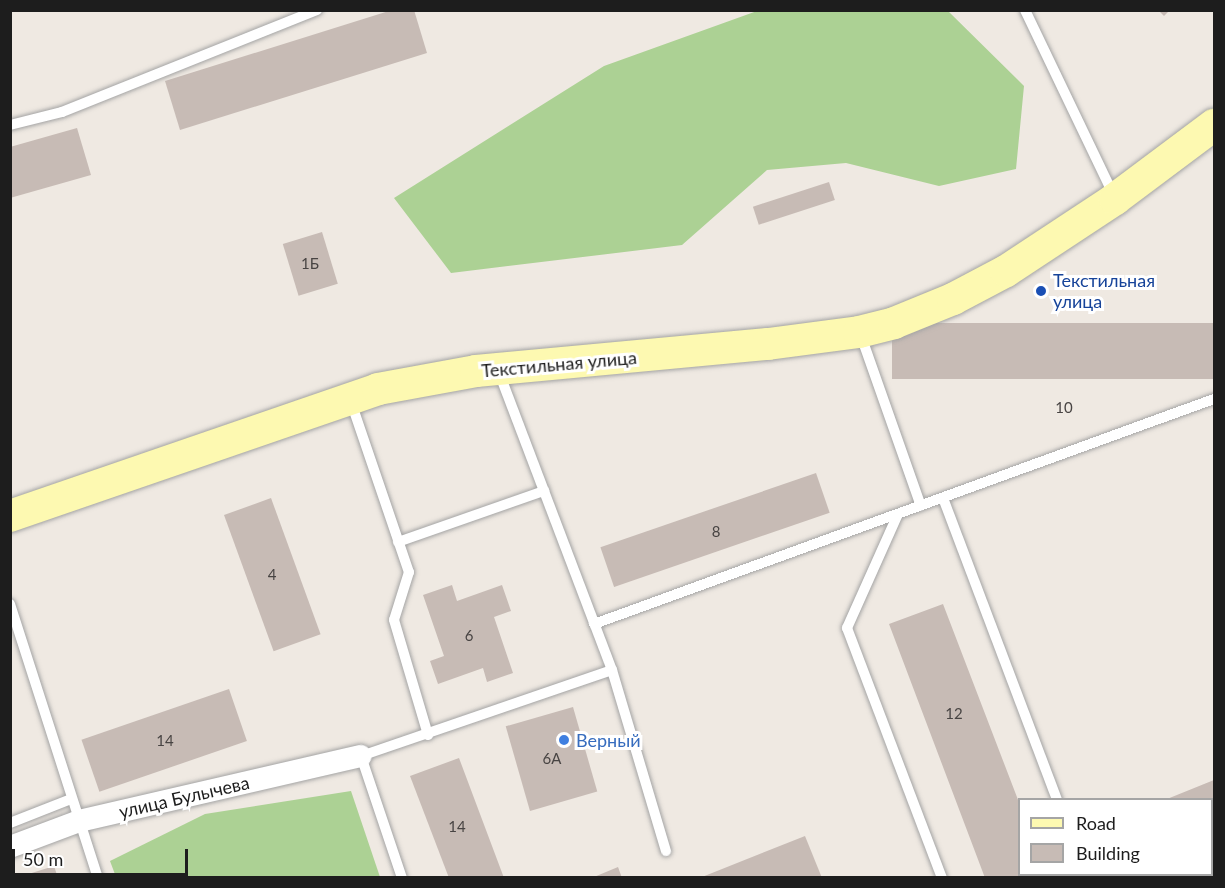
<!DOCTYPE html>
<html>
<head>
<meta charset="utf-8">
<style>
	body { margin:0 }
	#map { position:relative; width:1225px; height:888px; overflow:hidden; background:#efe9e2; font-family:Lato,sans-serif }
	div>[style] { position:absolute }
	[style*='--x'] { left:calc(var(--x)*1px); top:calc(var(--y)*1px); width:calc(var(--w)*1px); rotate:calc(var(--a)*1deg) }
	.forest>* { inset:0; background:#acd194 }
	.building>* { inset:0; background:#c7bbb5; transform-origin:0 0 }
	.roads { filter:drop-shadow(0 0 2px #a4a4a4) drop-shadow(0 0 2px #a4a4a4) }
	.lane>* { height:10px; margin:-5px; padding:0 5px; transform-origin:5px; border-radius:5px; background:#fff }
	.street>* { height:22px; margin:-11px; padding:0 11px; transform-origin:11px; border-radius:11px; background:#fff }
	.secondary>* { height:32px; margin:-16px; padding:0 16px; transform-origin:16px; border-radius:16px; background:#fdf9b1 }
	.dots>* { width:16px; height:16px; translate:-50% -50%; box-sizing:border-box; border:3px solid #fff; border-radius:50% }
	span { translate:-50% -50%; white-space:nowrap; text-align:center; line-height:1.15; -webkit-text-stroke:6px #fff; paint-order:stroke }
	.number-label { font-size:15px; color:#484443 }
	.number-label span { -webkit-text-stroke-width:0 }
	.transit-label { font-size:18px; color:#164399 }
	.left { translate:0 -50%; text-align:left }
	.street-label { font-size:18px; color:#1d1d1d }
	.shop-label { font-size:18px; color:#366cbe }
	.frame { position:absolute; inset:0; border:12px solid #1d1d1d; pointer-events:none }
	.legend { position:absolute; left:1018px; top:798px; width:195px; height:78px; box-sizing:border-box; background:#fff; border:2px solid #a5a5a5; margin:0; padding:8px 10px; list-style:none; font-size:18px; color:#1d1d1d }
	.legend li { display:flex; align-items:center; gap:12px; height:30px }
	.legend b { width:30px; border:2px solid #a5a5a5 }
	.scale { position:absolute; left:12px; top:849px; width:176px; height:27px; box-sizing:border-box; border:3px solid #1d1d1d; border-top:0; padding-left:8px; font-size:18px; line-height:21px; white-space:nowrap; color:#1d1d1d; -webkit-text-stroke:4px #fff; paint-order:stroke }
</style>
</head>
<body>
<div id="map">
	<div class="forest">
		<div style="clip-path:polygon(757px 11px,948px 11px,1024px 86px,1016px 169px,939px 186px,846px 163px,767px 170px,682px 245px,451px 273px,394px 198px,604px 66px)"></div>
		<div style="clip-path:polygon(351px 791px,380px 877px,116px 877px,110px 861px,205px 814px)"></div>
	</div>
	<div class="building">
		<div style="clip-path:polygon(392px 10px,414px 10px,427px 53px,180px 130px,165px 81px)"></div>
		<div style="clip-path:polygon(1158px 10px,1170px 10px,1164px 16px)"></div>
		<div style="clip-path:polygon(77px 128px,91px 175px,10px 198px,10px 147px)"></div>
		<div style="left:829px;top:182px;width:19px;height:80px;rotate:72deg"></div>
		<div style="left:322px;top:232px;width:54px;height:41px;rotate:73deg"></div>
		<div style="left:1214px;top:323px;width:56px;height:322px;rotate:90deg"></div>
		<div style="left:816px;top:473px;width:42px;height:228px;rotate:71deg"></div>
		<div style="left:271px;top:498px;width:145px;height:50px;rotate:70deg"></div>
		<div style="clip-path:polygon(452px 585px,457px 601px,502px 585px,511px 611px,494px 617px,513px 673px,487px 682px,483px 668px,438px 684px,430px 661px,444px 656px,423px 595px)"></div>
		<div style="clip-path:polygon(943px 604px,1020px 805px,1020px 874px,1047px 878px,985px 878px,889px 624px)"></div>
		<div style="left:229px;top:689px;width:55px;height:156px;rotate:71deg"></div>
		<div style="left:573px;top:707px;width:88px;height:70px;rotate:74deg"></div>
		<div style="clip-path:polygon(459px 758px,504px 878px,449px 878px,410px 776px)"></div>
		<div style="clip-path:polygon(1214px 780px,1214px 835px,1212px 836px,1212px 800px,1167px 799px)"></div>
		<div style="clip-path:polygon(805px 836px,822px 878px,702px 878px,702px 877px)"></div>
		<div style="clip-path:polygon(54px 866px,58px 878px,19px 878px,19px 877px)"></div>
		<div style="clip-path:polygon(618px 867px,622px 878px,594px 878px,594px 877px)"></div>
	</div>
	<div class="roads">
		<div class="lane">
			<div style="--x:1025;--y:10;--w:206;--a:64.4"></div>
			<div style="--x:10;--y:125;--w:54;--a:-14"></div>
			<div style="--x:62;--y:112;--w:275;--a:-21.8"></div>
			<div style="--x:860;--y:333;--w:183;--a:70.6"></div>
			<div style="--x:351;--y:402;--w:180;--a:71.2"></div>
			<div style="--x:409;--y:572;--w:50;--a:107.4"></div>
			<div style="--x:394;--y:620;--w:120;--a:73.5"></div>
			<div style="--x:943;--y:498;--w:323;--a:69.3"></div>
			<div style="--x:898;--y:514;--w:125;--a:114.1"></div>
			<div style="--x:847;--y:628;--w:267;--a:69.2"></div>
			<div style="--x:398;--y:542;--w:155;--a:-19.3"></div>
			<div style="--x:10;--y:604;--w:288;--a:72.2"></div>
			<div style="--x:594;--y:624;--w:660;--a:-19.95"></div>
			<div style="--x:612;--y:670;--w:189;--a:73.4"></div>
			<div style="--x:10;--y:823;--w:66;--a:-21.5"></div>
			<div style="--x:1085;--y:874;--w:4;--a:76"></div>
			<div style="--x:402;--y:878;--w:129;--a:-108.6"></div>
			<div style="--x:361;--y:756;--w:265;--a:-18.9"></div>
			<div style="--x:612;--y:670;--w:319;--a:-110.8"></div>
		</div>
		<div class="street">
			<div style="--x:10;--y:847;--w:74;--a:-20.6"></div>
			<div style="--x:79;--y:821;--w:289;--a:-13"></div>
		</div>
		<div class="secondary">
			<div style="--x:10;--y:516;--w:389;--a:-19"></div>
			<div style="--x:378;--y:389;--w:100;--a:-10.4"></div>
			<div style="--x:476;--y:371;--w:293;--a:-5.3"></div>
			<div style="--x:768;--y:344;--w:92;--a:-7.5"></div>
			<div style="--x:859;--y:332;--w:36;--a:-14"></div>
			<div style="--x:894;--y:323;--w:64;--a:-22.1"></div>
			<div style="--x:953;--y:299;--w:60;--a:-27.8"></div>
			<div style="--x:1006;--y:271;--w:131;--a:-33.4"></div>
			<div style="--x:1115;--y:199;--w:124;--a:-36.8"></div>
		</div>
	</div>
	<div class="dots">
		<div style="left:1041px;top:291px;background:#1a4fb4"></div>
		<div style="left:564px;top:740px;background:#3f7fe0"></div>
	</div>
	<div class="number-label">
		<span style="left:310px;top:264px">1Б</span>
		<span style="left:1064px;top:408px">10</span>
		<span style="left:716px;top:532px">8</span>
		<span style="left:272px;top:575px">4</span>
		<span style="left:469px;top:636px">6</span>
		<span style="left:954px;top:714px">12</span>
		<span style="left:165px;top:741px">14</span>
		<span style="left:552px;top:759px">6А</span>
		<span style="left:457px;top:827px">14</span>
	</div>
	<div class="transit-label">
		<span class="left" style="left:1053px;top:291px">Текстильная<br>улица</span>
	</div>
	<div class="street-label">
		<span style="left:559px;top:364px;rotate:-5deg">Текстильная улица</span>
		<span style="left:184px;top:797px;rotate:-13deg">улица Булычева</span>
	</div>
	<div class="shop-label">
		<span class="left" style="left:576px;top:740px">Верный</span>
	</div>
	<div class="frame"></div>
	<ul class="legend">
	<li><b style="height:8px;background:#fdf9b1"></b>Road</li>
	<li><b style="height:16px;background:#c7bbb5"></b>Building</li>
	</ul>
	<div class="scale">50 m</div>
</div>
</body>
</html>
